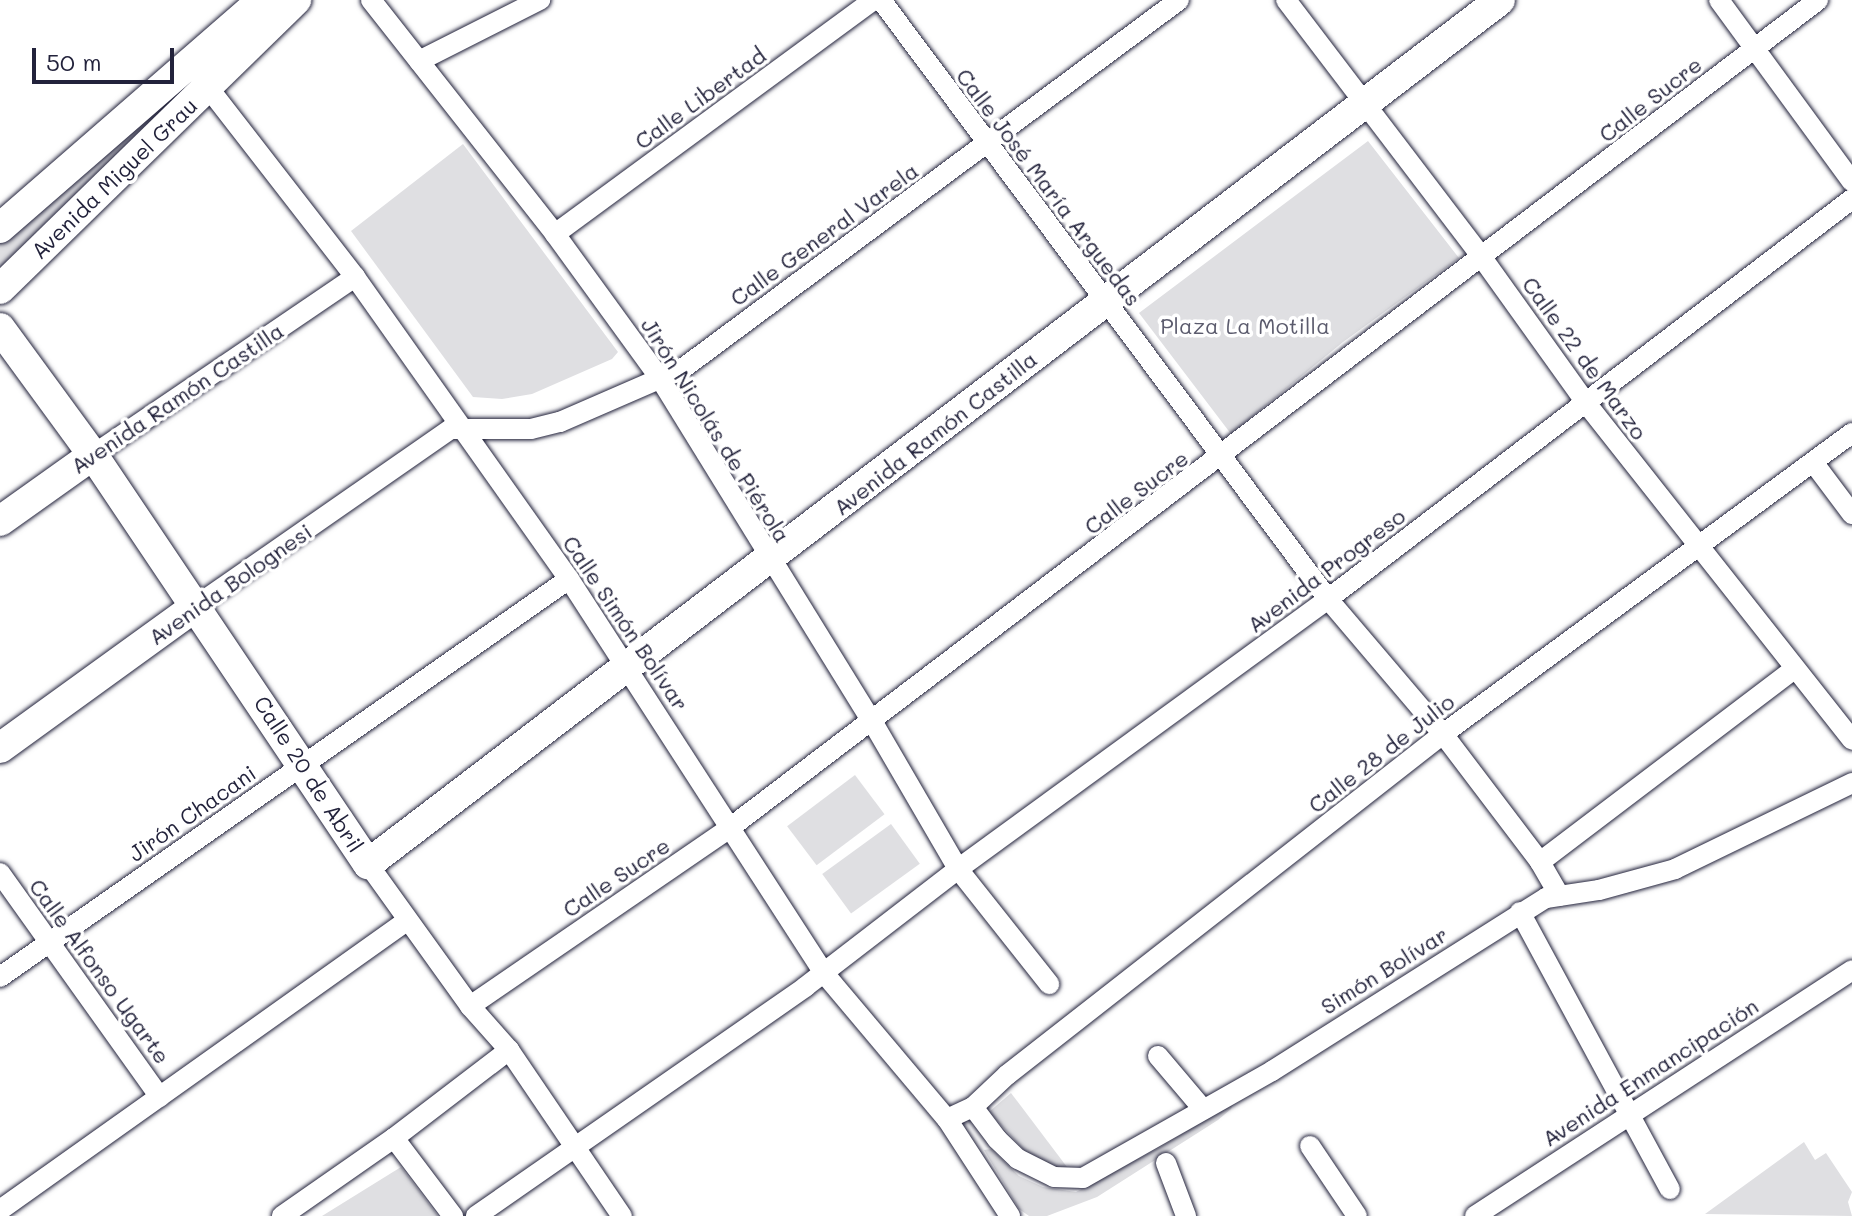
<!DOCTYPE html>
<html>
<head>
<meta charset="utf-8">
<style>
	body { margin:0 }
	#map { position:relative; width:1852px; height:1216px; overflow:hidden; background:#fff; font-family:Mali,sans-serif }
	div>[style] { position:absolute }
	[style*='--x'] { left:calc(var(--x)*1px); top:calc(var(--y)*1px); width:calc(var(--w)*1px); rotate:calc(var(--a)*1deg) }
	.green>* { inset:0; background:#dfdfe2; transform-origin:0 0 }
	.roads { filter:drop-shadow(0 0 2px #22223b) drop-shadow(0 0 2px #22223b) }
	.street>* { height:20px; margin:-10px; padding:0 10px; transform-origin:10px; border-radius:10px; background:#fff }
	.secondary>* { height:30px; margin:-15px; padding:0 15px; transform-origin:15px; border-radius:15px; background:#fff }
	span { translate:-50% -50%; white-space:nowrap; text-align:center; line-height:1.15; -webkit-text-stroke:7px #fff; paint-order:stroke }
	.street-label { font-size:22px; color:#22223b }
	.park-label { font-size:22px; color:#5b5b6d }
	.scale { position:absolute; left:32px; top:48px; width:142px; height:36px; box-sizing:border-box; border:4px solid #22223b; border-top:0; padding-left:10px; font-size:24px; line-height:28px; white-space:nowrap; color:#22223b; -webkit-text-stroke:6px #fff; paint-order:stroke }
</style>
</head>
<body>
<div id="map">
	<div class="green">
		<div style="clip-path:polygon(168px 95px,177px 105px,0 269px,0 242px)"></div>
		<div style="clip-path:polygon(1368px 141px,1459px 258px,1343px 342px,1231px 434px,1139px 313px)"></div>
		<div style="clip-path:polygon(463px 144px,618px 352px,612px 359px,532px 394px,502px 399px,473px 397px,351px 231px)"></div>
		<div style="left:855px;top:775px;width:49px;height:85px;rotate:53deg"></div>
		<div style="left:891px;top:824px;width:49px;height:85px;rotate:54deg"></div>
		<div style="clip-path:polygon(1011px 1093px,1070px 1171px,1048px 1165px,1025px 1151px,989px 1112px)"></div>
		<div style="clip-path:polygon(1234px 1102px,1231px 1109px,1218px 1120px,1097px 1197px,1047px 1216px,1029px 1216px,1019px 1209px,984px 1150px,991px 1149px,1019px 1176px,1043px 1187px,1076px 1192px,1159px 1148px)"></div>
		<div style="clip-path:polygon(1804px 1142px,1815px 1160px,1826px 1153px,1852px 1192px,1848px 1202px,1852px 1216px,1705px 1214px)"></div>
		<div style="clip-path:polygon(401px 1167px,438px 1216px,322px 1216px)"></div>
	</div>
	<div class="roads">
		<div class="street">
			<div style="--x:371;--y:0;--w:298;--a:51.8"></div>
			<div style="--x:555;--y:234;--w:180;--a:54"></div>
			<div style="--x:661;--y:380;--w:401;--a:58.3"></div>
			<div style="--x:872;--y:721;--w:171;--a:59.8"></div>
			<div style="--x:958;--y:869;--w:147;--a:51.6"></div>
			<div style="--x:881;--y:0;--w:747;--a:53.27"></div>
			<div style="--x:1328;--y:599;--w:177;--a:49.6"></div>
			<div style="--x:1443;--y:734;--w:161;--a:52.8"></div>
			<div style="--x:1540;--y:862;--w:39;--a:60"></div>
			<div style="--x:1286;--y:0;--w:325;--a:52.7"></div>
			<div style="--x:1483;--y:259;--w:177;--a:54.4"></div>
			<div style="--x:1586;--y:403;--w:429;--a:51.7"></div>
			<div style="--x:1719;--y:0;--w:225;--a:53.8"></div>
			<div style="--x:419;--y:61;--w:136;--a:-26.8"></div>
			<div style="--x:200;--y:77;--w:253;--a:52.2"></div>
			<div style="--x:355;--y:277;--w:370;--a:54.7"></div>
			<div style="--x:569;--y:579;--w:468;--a:57.1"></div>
			<div style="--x:823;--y:972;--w:192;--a:49.9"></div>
			<div style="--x:947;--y:1119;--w:116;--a:57"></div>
			<div style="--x:555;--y:234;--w:395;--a:-36.3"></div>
			<div style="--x:93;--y:455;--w:317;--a:-34.2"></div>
			<div style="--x:1813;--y:462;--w:65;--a:53.1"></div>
			<div style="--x:196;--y:606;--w:310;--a:-34.8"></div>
			<div style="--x:451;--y:429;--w:80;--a:0"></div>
			<div style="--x:531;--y:429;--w:30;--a:-14"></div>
			<div style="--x:560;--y:422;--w:133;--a:-23.5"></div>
			<div style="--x:682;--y:369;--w:619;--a:-36.59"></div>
			<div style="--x:1540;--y:862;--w:319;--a:-37.2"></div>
			<div style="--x:368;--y:864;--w:175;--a:54.3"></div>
			<div style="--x:470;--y:1006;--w:59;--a:48.4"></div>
			<div style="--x:509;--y:1050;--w:201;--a:55.8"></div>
			<div style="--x:0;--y:873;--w:275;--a:54.5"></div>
			<div style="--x:1520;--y:912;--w:315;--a:61.6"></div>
			<div style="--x:0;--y:977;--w:694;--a:-34.97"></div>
			<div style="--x:470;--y:1006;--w:316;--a:-34.4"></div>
			<div style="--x:731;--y:827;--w:1366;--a:-37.26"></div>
			<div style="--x:1158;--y:1056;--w:70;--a:49.7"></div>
			<div style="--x:973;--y:1107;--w:40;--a:53"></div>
			<div style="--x:997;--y:1139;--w:29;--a:44"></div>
			<div style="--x:1018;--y:1159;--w:40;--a:26.6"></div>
			<div style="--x:1054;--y:1177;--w:29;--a:2"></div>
			<div style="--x:1083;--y:1178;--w:217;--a:-29.5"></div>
			<div style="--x:1272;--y:1071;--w:324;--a:-32.3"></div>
			<div style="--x:1546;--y:898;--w:54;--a:-8.6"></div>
			<div style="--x:1599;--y:890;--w:79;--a:-15.4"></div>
			<div style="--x:1675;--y:869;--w:197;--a:-25.9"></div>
			<div style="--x:947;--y:1119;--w:29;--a:-25"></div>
			<div style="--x:973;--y:1107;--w:47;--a:-43.3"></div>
			<div style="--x:1007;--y:1075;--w:554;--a:-38.03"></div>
			<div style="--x:1443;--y:734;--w:508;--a:-36.35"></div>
			<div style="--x:394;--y:1138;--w:98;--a:52.9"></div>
			<div style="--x:1310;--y:1146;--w:84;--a:56.1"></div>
			<div style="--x:1166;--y:1163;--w:57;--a:69.3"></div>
			<div style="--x:0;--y:1210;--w:499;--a:-35.4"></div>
			<div style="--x:282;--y:1216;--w:136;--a:-34.9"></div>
			<div style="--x:394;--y:1138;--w:145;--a:-37.4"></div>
			<div style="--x:476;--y:1216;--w:401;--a:-34.8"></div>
			<div style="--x:805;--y:987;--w:193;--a:-37.6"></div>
			<div style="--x:958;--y:869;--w:458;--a:-36.1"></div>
			<div style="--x:1328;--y:599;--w:659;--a:-37.36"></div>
			<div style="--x:1475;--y:1216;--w:450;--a:-33.1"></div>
		</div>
		<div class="secondary">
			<div style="--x:0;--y:228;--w:347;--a:-41"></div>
			<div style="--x:0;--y:289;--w:414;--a:-44.3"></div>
			<div style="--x:0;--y:328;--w:157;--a:53.8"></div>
			<div style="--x:93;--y:455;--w:493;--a:56.1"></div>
			<div style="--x:368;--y:864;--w:1424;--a:-37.35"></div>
			<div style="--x:0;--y:521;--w:114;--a:-35.4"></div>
			<div style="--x:0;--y:748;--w:242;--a:-35.9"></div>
		</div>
	</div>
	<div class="street-label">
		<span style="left:700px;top:98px;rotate:-36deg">Calle Libertad</span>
		<span style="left:1650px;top:99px;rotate:-38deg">Calle Sucre</span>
		<span style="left:114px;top:178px;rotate:-44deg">Avenida Miguel Grau</span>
		<span style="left:1049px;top:187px;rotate:53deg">Calle José María Arguedas</span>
		<span style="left:824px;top:234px;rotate:-36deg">Calle General Varela</span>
		<span style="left:1585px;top:358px;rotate:54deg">Calle 22 de Marzo</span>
		<span style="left:177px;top:398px;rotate:-34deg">Avenida Ramón Castilla</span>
		<span style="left:716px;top:430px;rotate:58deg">Jirón Nicolás de Piérola</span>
		<span style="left:935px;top:433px;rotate:-38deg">Avenida Ramón Castilla</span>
		<span style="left:1136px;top:492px;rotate:-37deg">Calle Sucre</span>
		<span style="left:1326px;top:570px;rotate:-37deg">Avenida Progreso</span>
		<span style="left:230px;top:584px;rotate:-35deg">Avenida Bolognesi</span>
		<span style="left:626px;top:623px;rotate:56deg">Calle Simón Bolívar</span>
		<span style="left:1381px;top:753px;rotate:-38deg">Calle 28 de Julio</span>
		<span style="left:309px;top:774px;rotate:57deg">Calle 20 de Abril</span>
		<span style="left:192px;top:813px;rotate:-35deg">Jirón Chacani</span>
		<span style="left:616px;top:877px;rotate:-34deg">Calle Sucre</span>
		<span style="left:1384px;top:970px;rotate:-32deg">Simón Bolívar</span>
		<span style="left:100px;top:971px;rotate:54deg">Calle Alfonso Ugarte</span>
		<span style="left:1650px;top:1072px;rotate:-33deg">Avenida Enmancipación</span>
	</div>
	<div class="park-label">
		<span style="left:1245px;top:326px">Plaza La Motilla</span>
	</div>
	<div class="scale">50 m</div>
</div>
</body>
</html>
